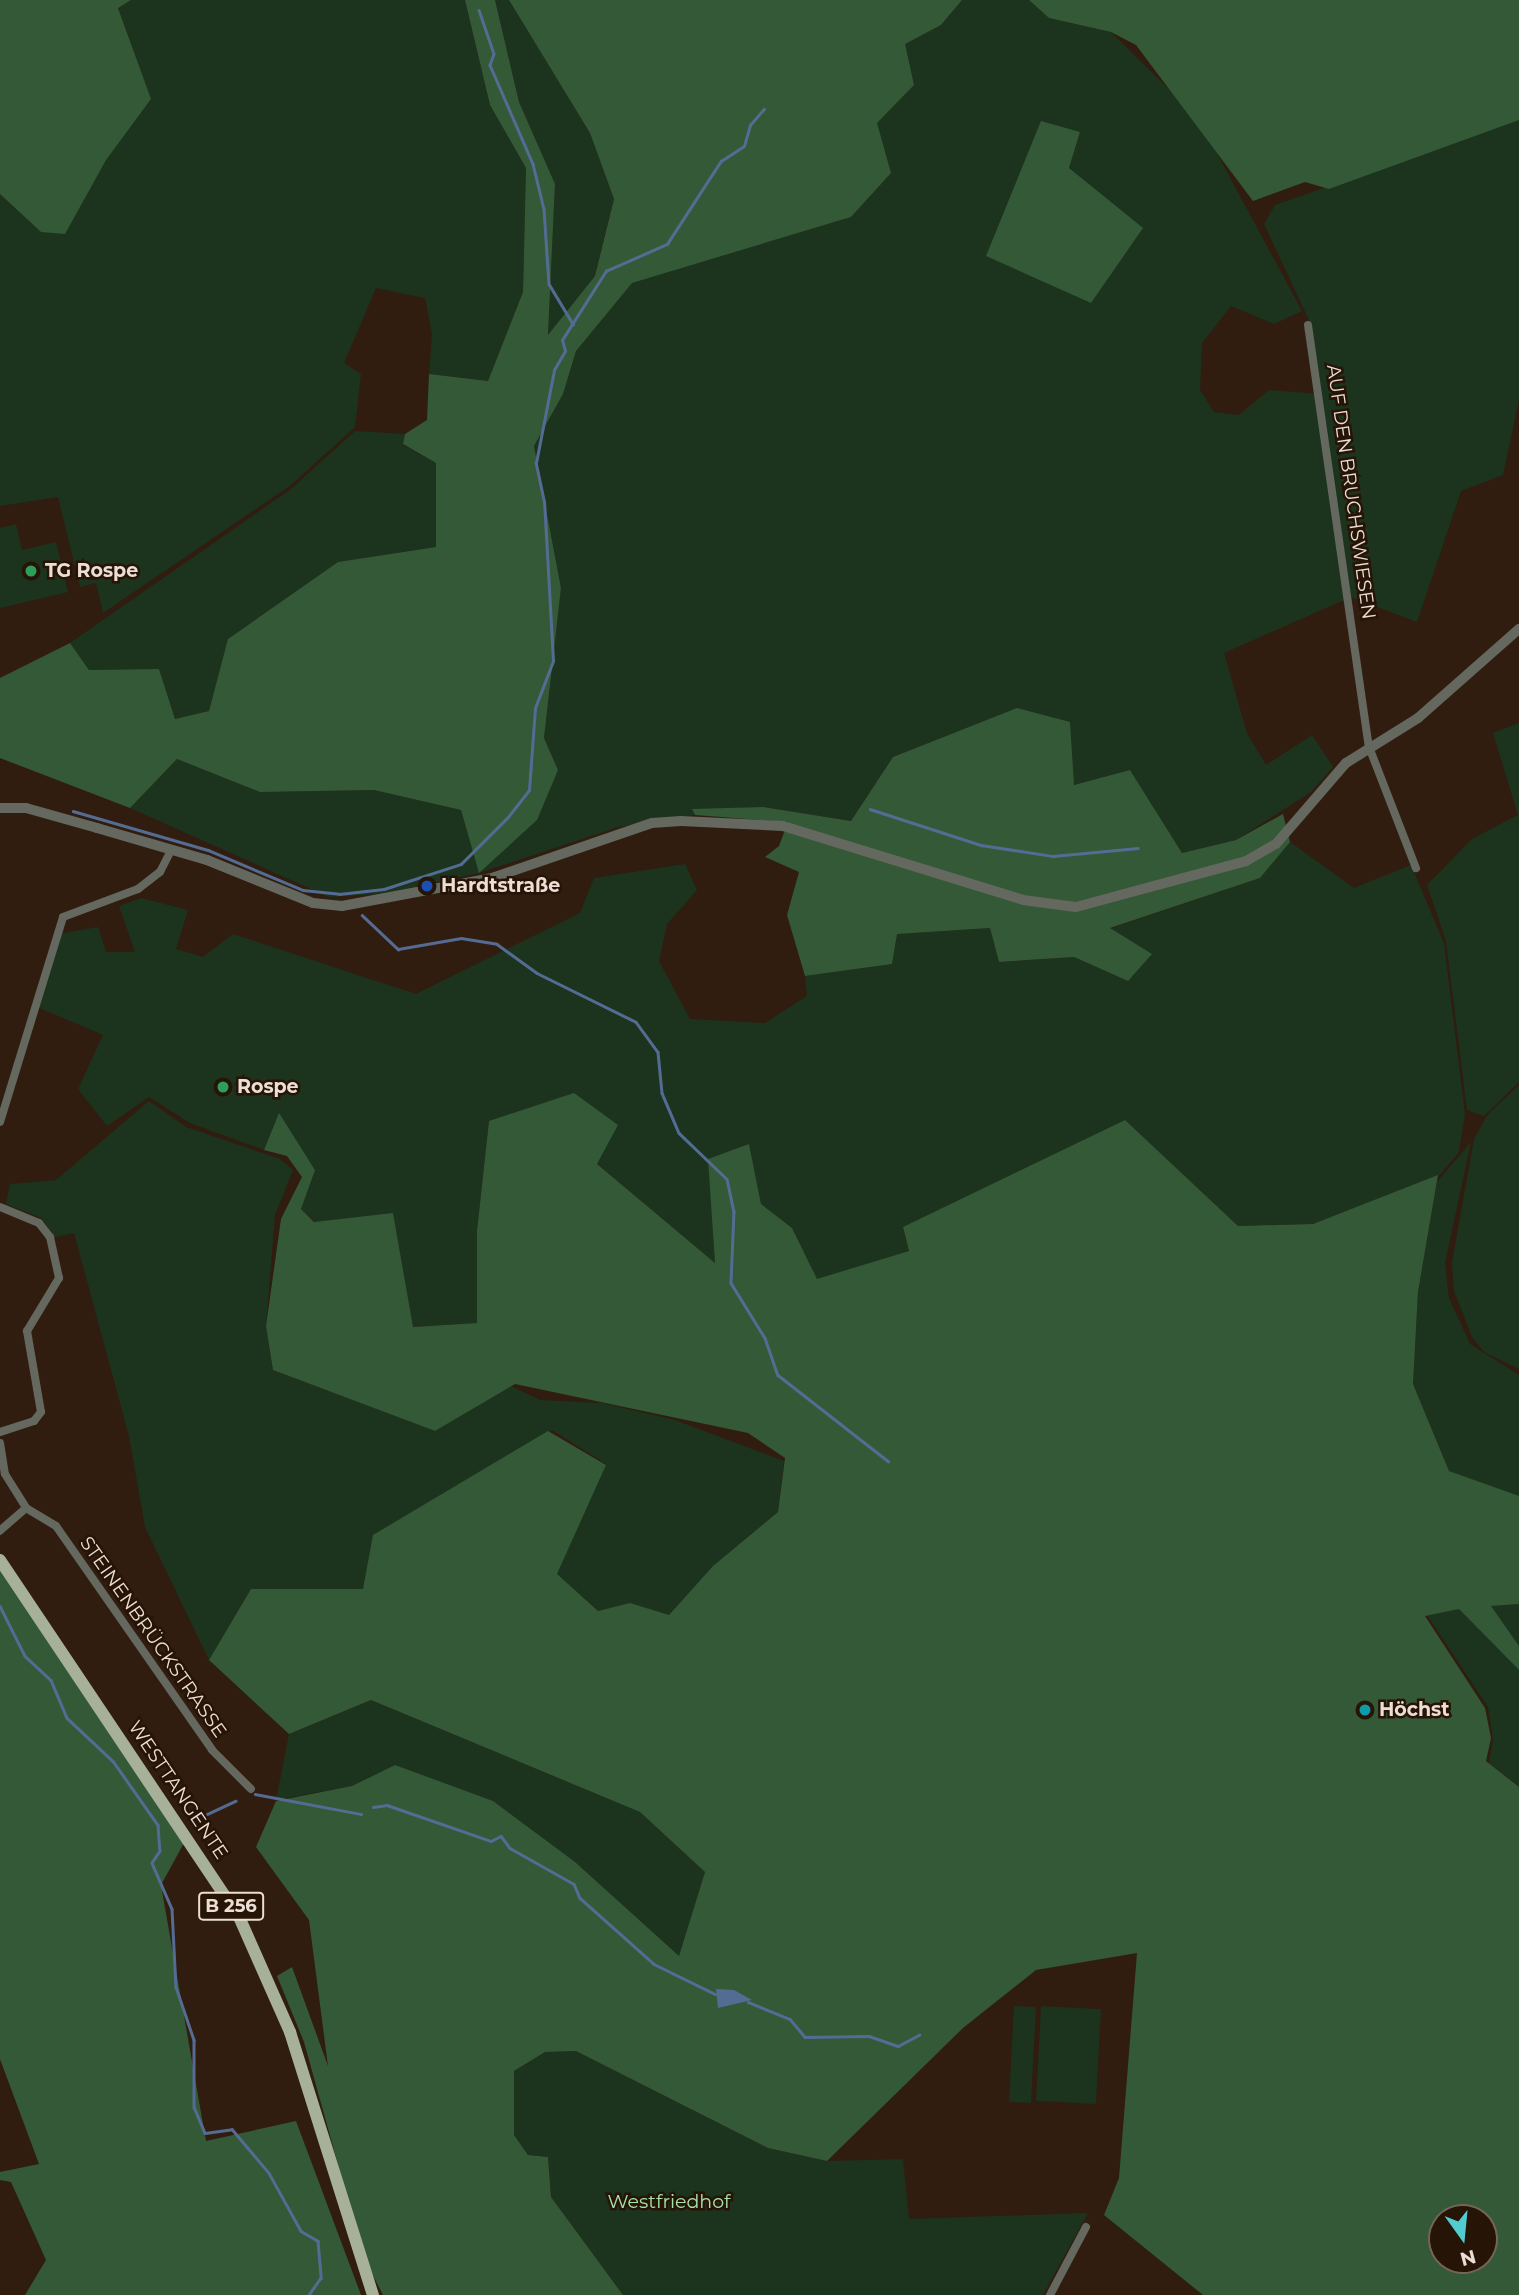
<!DOCTYPE html>
<html>
<head>
<meta charset="utf-8">
<style>
	body { margin:0 }
	#map { position:relative; width:1519px; height:2295px; overflow:hidden; background:#301d10; font-family:Montserrat,sans-serif }
	div>[style] { position:absolute }
	[style*='--x'] { left:calc(var(--x)*1px); top:calc(var(--y)*1px); width:calc(var(--w)*1px); rotate:calc(var(--a)*1deg) }
	.green>* { inset:0; background:#1c331e; transform-origin:0 0 }
	.forest>* { inset:0; background:#345937 }
	.water>* { inset:0; background:#546c94 }
	.stream>* { height:2.5px; margin:-1.25px; padding:0 1.25px; transform-origin:1.25px; border-radius:1.25px; background:#546c94 }
	.minor>* { height:8px; margin:-4px; padding:0 4px; transform-origin:4px; border-radius:4px; background:#64685e }
	.tertiary>* { height:10px; margin:-5px; padding:0 5px; transform-origin:5px; border-radius:5px; background:#64685e }
	.primary>* { height:12px; margin:-6px; padding:0 6px; transform-origin:6px; border-radius:6px; background:#a7b099 }
	.dots>* { width:19px; height:19px; translate:-50% -50%; box-sizing:border-box; border:4px solid #261407; border-radius:50% }
	span { translate:-50% -50%; white-space:nowrap; text-align:center; line-height:1.15; -webkit-text-stroke:5px #261407; paint-order:stroke }
	.shield-label span { padding:2px 5px; background:#261407; border:2px solid; border-radius:5px; -webkit-text-stroke-width:0 }
	.shield-label { font-size:18px; color:#ecded5; font-weight:700 }
	.street-label { font-size:19px; color:#ecded5 }
	.poi-label { font-size:19px; color:#ecded5; font-weight:700 }
	.left { translate:0 -50%; text-align:left }
	.park-label { font-size:19px; color:#a6e2aa }
	.north { position:absolute; left:1428px; top:2204px; width:70px; height:70px; box-sizing:border-box; background:#261407; border:2px solid #756559; border-radius:50%; rotate:165deg; font-size:19px; font-weight:700; line-height:28px; text-align:center; color:#ecded5 }
	.north::after { content:''; display:block; margin:auto; width:24px; height:32px; background:#52cdcf; clip-path:polygon(50% 0,100% 100%,50% 72%,0 100%) }
</style>
</head>
<body>
<div id="map">
	<div class="green">
		<div style="clip-path:polygon(131px 0,465px 0,490px 105px,526px 168px,523px 292px,488px 381px,429px 374px,432px 334px,425px 298px,376px 288px,344px 363px,361px 374px,355px 427px,291px 485px,103px 613px,96px 583px,80px 587px,58px 497px,0 506px,0 194px,41px 232px,151px 100px,118px 7px)"></div>
		<div style="clip-path:polygon(495px 0,509px 0,590px 133px,614px 199px,595px 276px,548px 336px,555px 184px,519px 102px)"></div>
		<div style="clip-path:polygon(evenodd,962px 0,1029px 0,1049px 18px,1111px 32px,1177px 97px,1213px 146px,1302px 311px,1274px 324px,1231px 306px,1202px 343px,1200px 390px,1214px 412px,1239px 415px,1269px 390px,1320px 394px,1344px 600px,1224px 653px,1247px 733px,1266px 765px,1312px 735px,1333px 767px,1311px 792px,1236px 840px,1182px 853px,1130px 770px,1074px 785px,1018px 708px,893px 757px,851px 821px,763px 807px,692px 810px,695px 815px,618px 827px,479px 873px,383px 894px,329px 897px,130px 808px,177px 759px,260px 792px,374px 790px,461px 810px,479px 872px,558px 770px,544px 738px,561px 588px,534px 446px,563px 394px,576px 351px,631px 283px,851px 217px,891px 173px,876px 123px,914px 85px,904px 44px,941px 25px,962px 0,1041px 122px,1080px 133px,1069px 167px,1041px 122px)"></div>
		<div style="clip-path:polygon(1519px 120px,1519px 400px,1503px 475px,1461px 491px,1417px 622px,1351px 597px,1310px 322px,1264px 224px,1275px 205px)"></div>
		<div style="clip-path:polygon(355px 431px,405px 434px,403px 445px,436px 463px,436px 547px,338px 562px,229px 639px,209px 711px,175px 719px,159px 669px,89px 670px,70px 643px,291px 489px)"></div>
		<div style="clip-path:polygon(16px 524px,22px 550px,56px 542px,68px 592px,0 608px,0 528px)"></div>
		<div style="clip-path:polygon(1519px 723px,1519px 1082px,1484px 1116px,1467px 1110px,1446px 941px,1427px 885px,1472px 839px,1518px 815px,1493px 733px)"></div>
		<div style="clip-path:polygon(1290px 842px,1354px 888px,1411px 865px,1444px 943px,1465px 1114px,1459px 1152px,1437px 1178px,1312px 1224px,1238px 1226px,1125px 1120px,903px 1228px,909px 1251px,817px 1280px,792px 1228px,761px 1204px,749px 1145px,709px 1159px,715px 1263px,597px 1164px,489px 1121px,477px 1231px,477px 1323px,412px 1327px,393px 1214px,315px 1222px,301px 1209px,314px 1170px,279px 1114px,264px 1150px,190px 1123px,149px 1097px,107px 1126px,78px 1089px,103px 1035px,35px 1006px,58px 934px,98px 927px,106px 952px,135px 952px,119px 906px,141px 898px,188px 910px,176px 949px,203px 957px,233px 934px,416px 994px,580px 913px,594px 878px,685px 864px,697px 890px,667px 924px,659px 961px,690px 1019px,765px 1023px,807px 996px,805px 976px,892px 964px,896px 934px,990px 928px,999px 962px,1074px 957px,1128px 981px,1109px 929px,1260px 878px)"></div>
		<div style="clip-path:polygon(1519px 1085px,1519px 1369px,1484px 1352px,1472px 1337px,1454px 1291px,1452px 1262px,1474px 1139px,1488px 1114px)"></div>
		<div style="clip-path:polygon(149px 1101px,186px 1127px,280px 1159px,293px 1170px,275px 1215px,266px 1326px,273px 1370px,435px 1431px,511px 1386px,540px 1400px,602px 1403px,675px 1420px,784px 1461px,778px 1512px,713px 1566px,669px 1615px,630px 1604px,598px 1611px,556px 1575px,606px 1464px,552px 1430px,478px 1474px,363px 1589px,251px 1589px,209px 1660px,145px 1527px,129px 1436px,74px 1233px,55px 1237px,41px 1218px,6px 1204px,10px 1184px,56px 1180px)"></div>
		<div style="clip-path:polygon(1471px 1142px,1445px 1263px,1449px 1298px,1470px 1344px,1519px 1375px,1519px 1496px,1513px 1498px,1449px 1471px,1413px 1384px,1418px 1292px,1437px 1182px)"></div>
		<div style="clip-path:polygon(1519px 1604px,1519px 1646px,1490px 1606px)"></div>
		<div style="clip-path:polygon(1459px 1609px,1519px 1670px,1519px 1787px,1489px 1763px,1493px 1739px,1488px 1707px,1427px 1615px)"></div>
		<div style="clip-path:polygon(371px 1700px,640px 1812px,705px 1872px,679px 1957px,575px 1862px,395px 1765px,352px 1786px,276px 1800px,289px 1734px)"></div>
		<div style="left:1014px;top:2006px;width:22px;height:96px;rotate:3deg"></div>
		<div style="left:1041px;top:2006px;width:60px;height:95px;rotate:3deg"></div>
		<div style="clip-path:polygon(576px 2051px,768px 2148px,827px 2161px,903px 2159px,909px 2219px,1088px 2213px,1043px 2295px,623px 2295px,551px 2197px,548px 2157px,528px 2155px,514px 2135px,514px 2071px,545px 2052px)"></div>
	</div>
	<div class="forest">
		<div style="clip-path:polygon(0 0,131px 0,118px 8px,151px 99px,106px 160px,65px 234px,41px 232px,0 194px)"></div>
		<div style="clip-path:polygon(465px 0,495px 0,519px 102px,555px 184px,548px 335px,595px 276px,614px 199px,590px 133px,509px 0,962px 0,941px 25px,905px 44px,914px 85px,877px 123px,891px 173px,851px 217px,632px 283px,576px 351px,563px 394px,534px 446px,561px 588px,544px 738px,558px 770px,537px 820px,479px 873px,461px 810px,374px 790px,260px 792px,177px 759px,130px 808px,0 758px,0 678px,70px 643px,89px 670px,159px 669px,175px 719px,209px 711px,228px 639px,338px 562px,436px 547px,436px 463px,403px 444px,405px 434px,427px 420px,429px 374px,488px 381px,523px 292px,526px 168px,490px 105px)"></div>
		<div style="clip-path:polygon(1029px 0,1519px 0,1519px 120px,1329px 189px,1305px 182px,1253px 201px,1136px 45px,1111px 32px,1049px 18px)"></div>
		<div style="clip-path:polygon(1041px 121px,1080px 132px,1069px 168px,1143px 228px,1091px 303px,986px 256px)"></div>
		<div style="clip-path:polygon(1017px 708px,1070px 722px,1074px 785px,1130px 770px,1182px 853px,1236px 840px,1283px 814px,1290px 842px,1260px 878px,1110px 928px,1152px 954px,1128px 981px,1074px 957px,999px 962px,990px 928px,897px 934px,892px 964px,805px 976px,787px 915px,799px 872px,765px 857px,779px 846px,788px 822px,695px 815px,692px 809px,763px 807px,851px 821px,893px 757px)"></div>
		<div style="clip-path:polygon(evenodd,574px 1093px,618px 1125px,597px 1164px,715px 1263px,708px 1159px,749px 1144px,761px 1204px,792px 1228px,817px 1279px,909px 1251px,903px 1227px,1125px 1120px,1238px 1226px,1313px 1224px,1438px 1175px,1418px 1292px,1413px 1384px,1449px 1471px,1519px 1496px,1519px 1604px,1491px 1606px,1519px 1646px,1519px 1670px,1459px 1609px,1425px 1616px,1485px 1708px,1491px 1738px,1486px 1761px,1519px 1787px,1519px 2295px,1203px 2295px,1104px 2215px,1119px 2178px,1137px 1953px,1036px 1970px,963px 2028px,827px 2161px,768px 2148px,576px 2051px,545px 2052px,514px 2071px,514px 2135px,528px 2155px,548px 2157px,551px 2197px,623px 2295px,383px 2295px,364px 2258px,304px 2042px,277px 1976px,292px 1967px,328px 2066px,309px 1920px,256px 1847px,276px 1801px,352px 1786px,395px 1765px,493px 1801px,575px 1862px,679px 1956px,705px 1872px,640px 1812px,371px 1700px,289px 1734px,209px 1660px,251px 1589px,363px 1589px,373px 1535px,548px 1431px,606px 1465px,557px 1574px,598px 1611px,630px 1603px,669px 1615px,713px 1566px,778px 1512px,785px 1458px,748px 1433px,515px 1384px,435px 1431px,273px 1370px,266px 1326px,281px 1219px,302px 1177px,287px 1156px,264px 1150px,279px 1113px,315px 1170px,301px 1209px,314px 1222px,393px 1213px,413px 1327px,477px 1323px,477px 1231px,489px 1121px,574px 1093px,1442px 2218px,1484px 2218px,1484px 2260px,1442px 2260px,1442px 2218px)"></div>
		<div style="clip-path:polygon(0 1568px,184px 1843px,161px 1885px,206px 2141px,296px 2121px,361px 2295px,25px 2295px,46px 2260px,11px 2182px,0 2180px,0 2172px,39px 2164px,0 2059px)"></div>
	</div>
	<div class="water">
		<div style="clip-path:polygon(716px 1989px,734px 1990px,752px 2000px,718px 2008px)"></div>
	</div>
	<div class="stream">
		<div style="--x:479;--y:10;--w:46;--a:71.2"></div>
		<div style="--x:494;--y:54;--w:12;--a:110"></div>
		<div style="--x:490;--y:65;--w:108;--a:66.5"></div>
		<div style="--x:533;--y:164;--w:46;--a:76.3"></div>
		<div style="--x:544;--y:209;--w:75;--a:86.2"></div>
		<div style="--x:549;--y:284;--w:47;--a:59"></div>
		<div style="--x:870;--y:809;--w:117;--a:18"></div>
		<div style="--x:981;--y:845;--w:73;--a:8.7"></div>
		<div style="--x:1053;--y:856;--w:85;--a:-5.4"></div>
		<div style="--x:73;--y:811;--w:141;--a:16.1"></div>
		<div style="--x:208;--y:850;--w:103;--a:22.8"></div>
		<div style="--x:303;--y:890;--w:36;--a:6"></div>
		<div style="--x:339;--y:894;--w:45;--a:-6.3"></div>
		<div style="--x:384;--y:889;--w:81;--a:-18"></div>
		<div style="--x:461;--y:864;--w:66;--a:-45"></div>
		<div style="--x:508;--y:817;--w:34;--a:-52"></div>
		<div style="--x:529;--y:790;--w:82;--a:-85.8"></div>
		<div style="--x:535;--y:708;--w:50;--a:-69"></div>
		<div style="--x:553;--y:661;--w:159;--a:-93.2"></div>
		<div style="--x:544;--y:502;--w:40;--a:-102"></div>
		<div style="--x:536;--y:463;--w:95;--a:-79"></div>
		<div style="--x:554;--y:370;--w:22;--a:-60"></div>
		<div style="--x:565;--y:351;--w:11;--a:-105"></div>
		<div style="--x:562;--y:340;--w:82;--a:-57.5"></div>
		<div style="--x:606;--y:271;--w:67;--a:-23.9"></div>
		<div style="--x:667;--y:244;--w:99;--a:-57"></div>
		<div style="--x:721;--y:161;--w:27;--a:-33"></div>
		<div style="--x:744;--y:146;--w:22;--a:-74"></div>
		<div style="--x:750;--y:125;--w:21;--a:-49"></div>
		<div style="--x:362;--y:915;--w:50;--a:43.4"></div>
		<div style="--x:398;--y:949;--w:64;--a:-9.9"></div>
		<div style="--x:461;--y:938;--w:36;--a:9"></div>
		<div style="--x:497;--y:944;--w:49;--a:35.9"></div>
		<div style="--x:537;--y:973;--w:110;--a:26.3"></div>
		<div style="--x:636;--y:1022;--w:37;--a:54"></div>
		<div style="--x:658;--y:1052;--w:41;--a:84.4"></div>
		<div style="--x:662;--y:1093;--w:43;--a:67"></div>
		<div style="--x:679;--y:1133;--w:66;--a:43.8"></div>
		<div style="--x:727;--y:1179;--w:33;--a:78"></div>
		<div style="--x:734;--y:1211;--w:72;--a:92.4"></div>
		<div style="--x:731;--y:1283;--w:65;--a:58.3"></div>
		<div style="--x:765;--y:1338;--w:39;--a:71"></div>
		<div style="--x:778;--y:1375;--w:140;--a:38"></div>
		<div style="--x:0;--y:1606;--w:56;--a:63.4"></div>
		<div style="--x:25;--y:1656;--w:35;--a:43"></div>
		<div style="--x:51;--y:1680;--w:41;--a:67.2"></div>
		<div style="--x:67;--y:1718;--w:63;--a:43.1"></div>
		<div style="--x:113;--y:1761;--w:78;--a:54.9"></div>
		<div style="--x:158;--y:1825;--w:26;--a:86"></div>
		<div style="--x:160;--y:1851;--w:14;--a:124"></div>
		<div style="--x:152;--y:1863;--w:50;--a:66.5"></div>
		<div style="--x:172;--y:1909;--w:78;--a:87.1"></div>
		<div style="--x:176;--y:1987;--w:56;--a:71.2"></div>
		<div style="--x:194;--y:2040;--w:67;--a:90"></div>
		<div style="--x:194;--y:2107;--w:28;--a:67"></div>
		<div style="--x:205;--y:2133;--w:27;--a:-8"></div>
		<div style="--x:232;--y:2129;--w:57;--a:49.9"></div>
		<div style="--x:269;--y:2173;--w:66;--a:61.1"></div>
		<div style="--x:301;--y:2231;--w:20;--a:30"></div>
		<div style="--x:318;--y:2241;--w:37;--a:85"></div>
		<div style="--x:321;--y:2278;--w:21;--a:125"></div>
		<div style="--x:255;--y:1794;--w:108;--a:10.7"></div>
		<div style="--x:373;--y:1807;--w:14;--a:-8"></div>
		<div style="--x:387;--y:1805;--w:110;--a:19.1"></div>
		<div style="--x:491;--y:1841;--w:11;--a:-27"></div>
		<div style="--x:501;--y:1836;--w:15;--a:53"></div>
		<div style="--x:510;--y:1848;--w:73;--a:29.4"></div>
		<div style="--x:574;--y:1884;--w:15;--a:67"></div>
		<div style="--x:580;--y:1898;--w:99;--a:41.7"></div>
		<div style="--x:654;--y:1964;--w:68;--a:26.2"></div>
		<div style="--x:201;--y:1817;--w:38;--a:-25"></div>
		<div style="--x:748;--y:2002;--w:45;--a:22"></div>
		<div style="--x:790;--y:2019;--w:23;--a:50"></div>
		<div style="--x:805;--y:2037;--w:64;--a:-0.9"></div>
		<div style="--x:869;--y:2036;--w:31;--a:19"></div>
		<div style="--x:898;--y:2046;--w:24;--a:-28"></div>
	</div>
	<div class="minor">
		<div style="--x:1308;--y:325;--w:426;--a:81.8"></div>
		<div style="--x:1369;--y:747;--w:130;--a:68.8"></div>
		<div style="--x:0;--y:1122;--w:214;--a:-72.9"></div>
		<div style="--x:63;--y:917;--w:80;--a:-20.5"></div>
		<div style="--x:138;--y:889;--w:28;--a:-38"></div>
		<div style="--x:160;--y:872;--w:25;--a:-63"></div>
		<div style="--x:0;--y:1207;--w:42;--a:22.3"></div>
		<div style="--x:39;--y:1223;--w:18;--a:52"></div>
		<div style="--x:50;--y:1237;--w:42;--a:77.6"></div>
		<div style="--x:59;--y:1278;--w:62;--a:121.1"></div>
		<div style="--x:27;--y:1331;--w:82;--a:80.2"></div>
		<div style="--x:41;--y:1412;--w:11;--a:128"></div>
		<div style="--x:34;--y:1421;--w:36;--a:162"></div>
		<div style="--x:0;--y:1443;--w:31;--a:81"></div>
		<div style="--x:5;--y:1474;--w:40;--a:58"></div>
		<div style="--x:26;--y:1508;--w:35;--a:139"></div>
		<div style="--x:26;--y:1508;--w:35;--a:31"></div>
		<div style="--x:56;--y:1526;--w:273;--a:55.1"></div>
		<div style="--x:212;--y:1750;--w:55;--a:45"></div>
		<div style="--x:1050;--y:2295;--w:77;--a:-62.1"></div>
	</div>
	<div class="tertiary">
		<div style="--x:0;--y:808;--w:26;--a:0"></div>
		<div style="--x:26;--y:808;--w:74;--a:15.7"></div>
		<div style="--x:97;--y:828;--w:115;--a:16.2"></div>
		<div style="--x:207;--y:860;--w:114;--a:22.1"></div>
		<div style="--x:313;--y:903;--w:29;--a:6"></div>
		<div style="--x:342;--y:906;--w:153;--a:-10.6"></div>
		<div style="--x:492;--y:878;--w:169;--a:-19"></div>
		<div style="--x:652;--y:823;--w:29;--a:-4"></div>
		<div style="--x:681;--y:821;--w:102;--a:2.8"></div>
		<div style="--x:783;--y:826;--w:251;--a:17.1"></div>
		<div style="--x:1023;--y:900;--w:53;--a:7.5"></div>
		<div style="--x:1076;--y:907;--w:176;--a:-15.1"></div>
		<div style="--x:1246;--y:861;--w:34;--a:-30"></div>
		<div style="--x:1276;--y:844;--w:107;--a:-49.2"></div>
		<div style="--x:1346;--y:763;--w:85;--a:-32"></div>
		<div style="--x:1418;--y:718;--w:135;--a:-41.4"></div>
	</div>
	<div class="primary">
		<div style="--x:0;--y:1560;--w:432;--a:56.2"></div>
		<div style="--x:240;--y:1919;--w:124;--a:66.1"></div>
		<div style="--x:290;--y:2032;--w:276;--a:72.5"></div>
	</div>
	<div class="dots">
		<div style="left:31px;top:571px;background:#2e9e5b"></div>
		<div style="left:427px;top:886px;background:#1a4fb4"></div>
		<div style="left:223px;top:1087px;background:#2e9e5b"></div>
		<div style="left:1365px;top:1710px;background:#0f9aa8"></div>
	</div>
	<div class="shield-label">
		<span style="left:231px;top:1906px">B 256</span>
	</div>
	<div class="street-label">
		<span style="left:1351px;top:492px;rotate:82deg">AUF DEN BRUCHSWIESEN</span>
		<span style="left:153px;top:1637px;rotate:55deg">STEINENBRÜCKSTRASSE</span>
		<span style="left:178px;top:1790px;rotate:56deg">WESTTANGENTE</span>
	</div>
	<div class="poi-label">
		<span class="left" style="left:45px;top:571px">TG Rospe</span>
		<span class="left" style="left:441px;top:886px">Hardtstraße</span>
		<span class="left" style="left:237px;top:1087px">Rospe</span>
		<span class="left" style="left:1379px;top:1710px">Höchst</span>
	</div>
	<div class="park-label">
		<span style="left:669px;top:2202px">Westfriedhof</span>
	</div>
	<div class="north">N</div>
</div>
</body>
</html>
